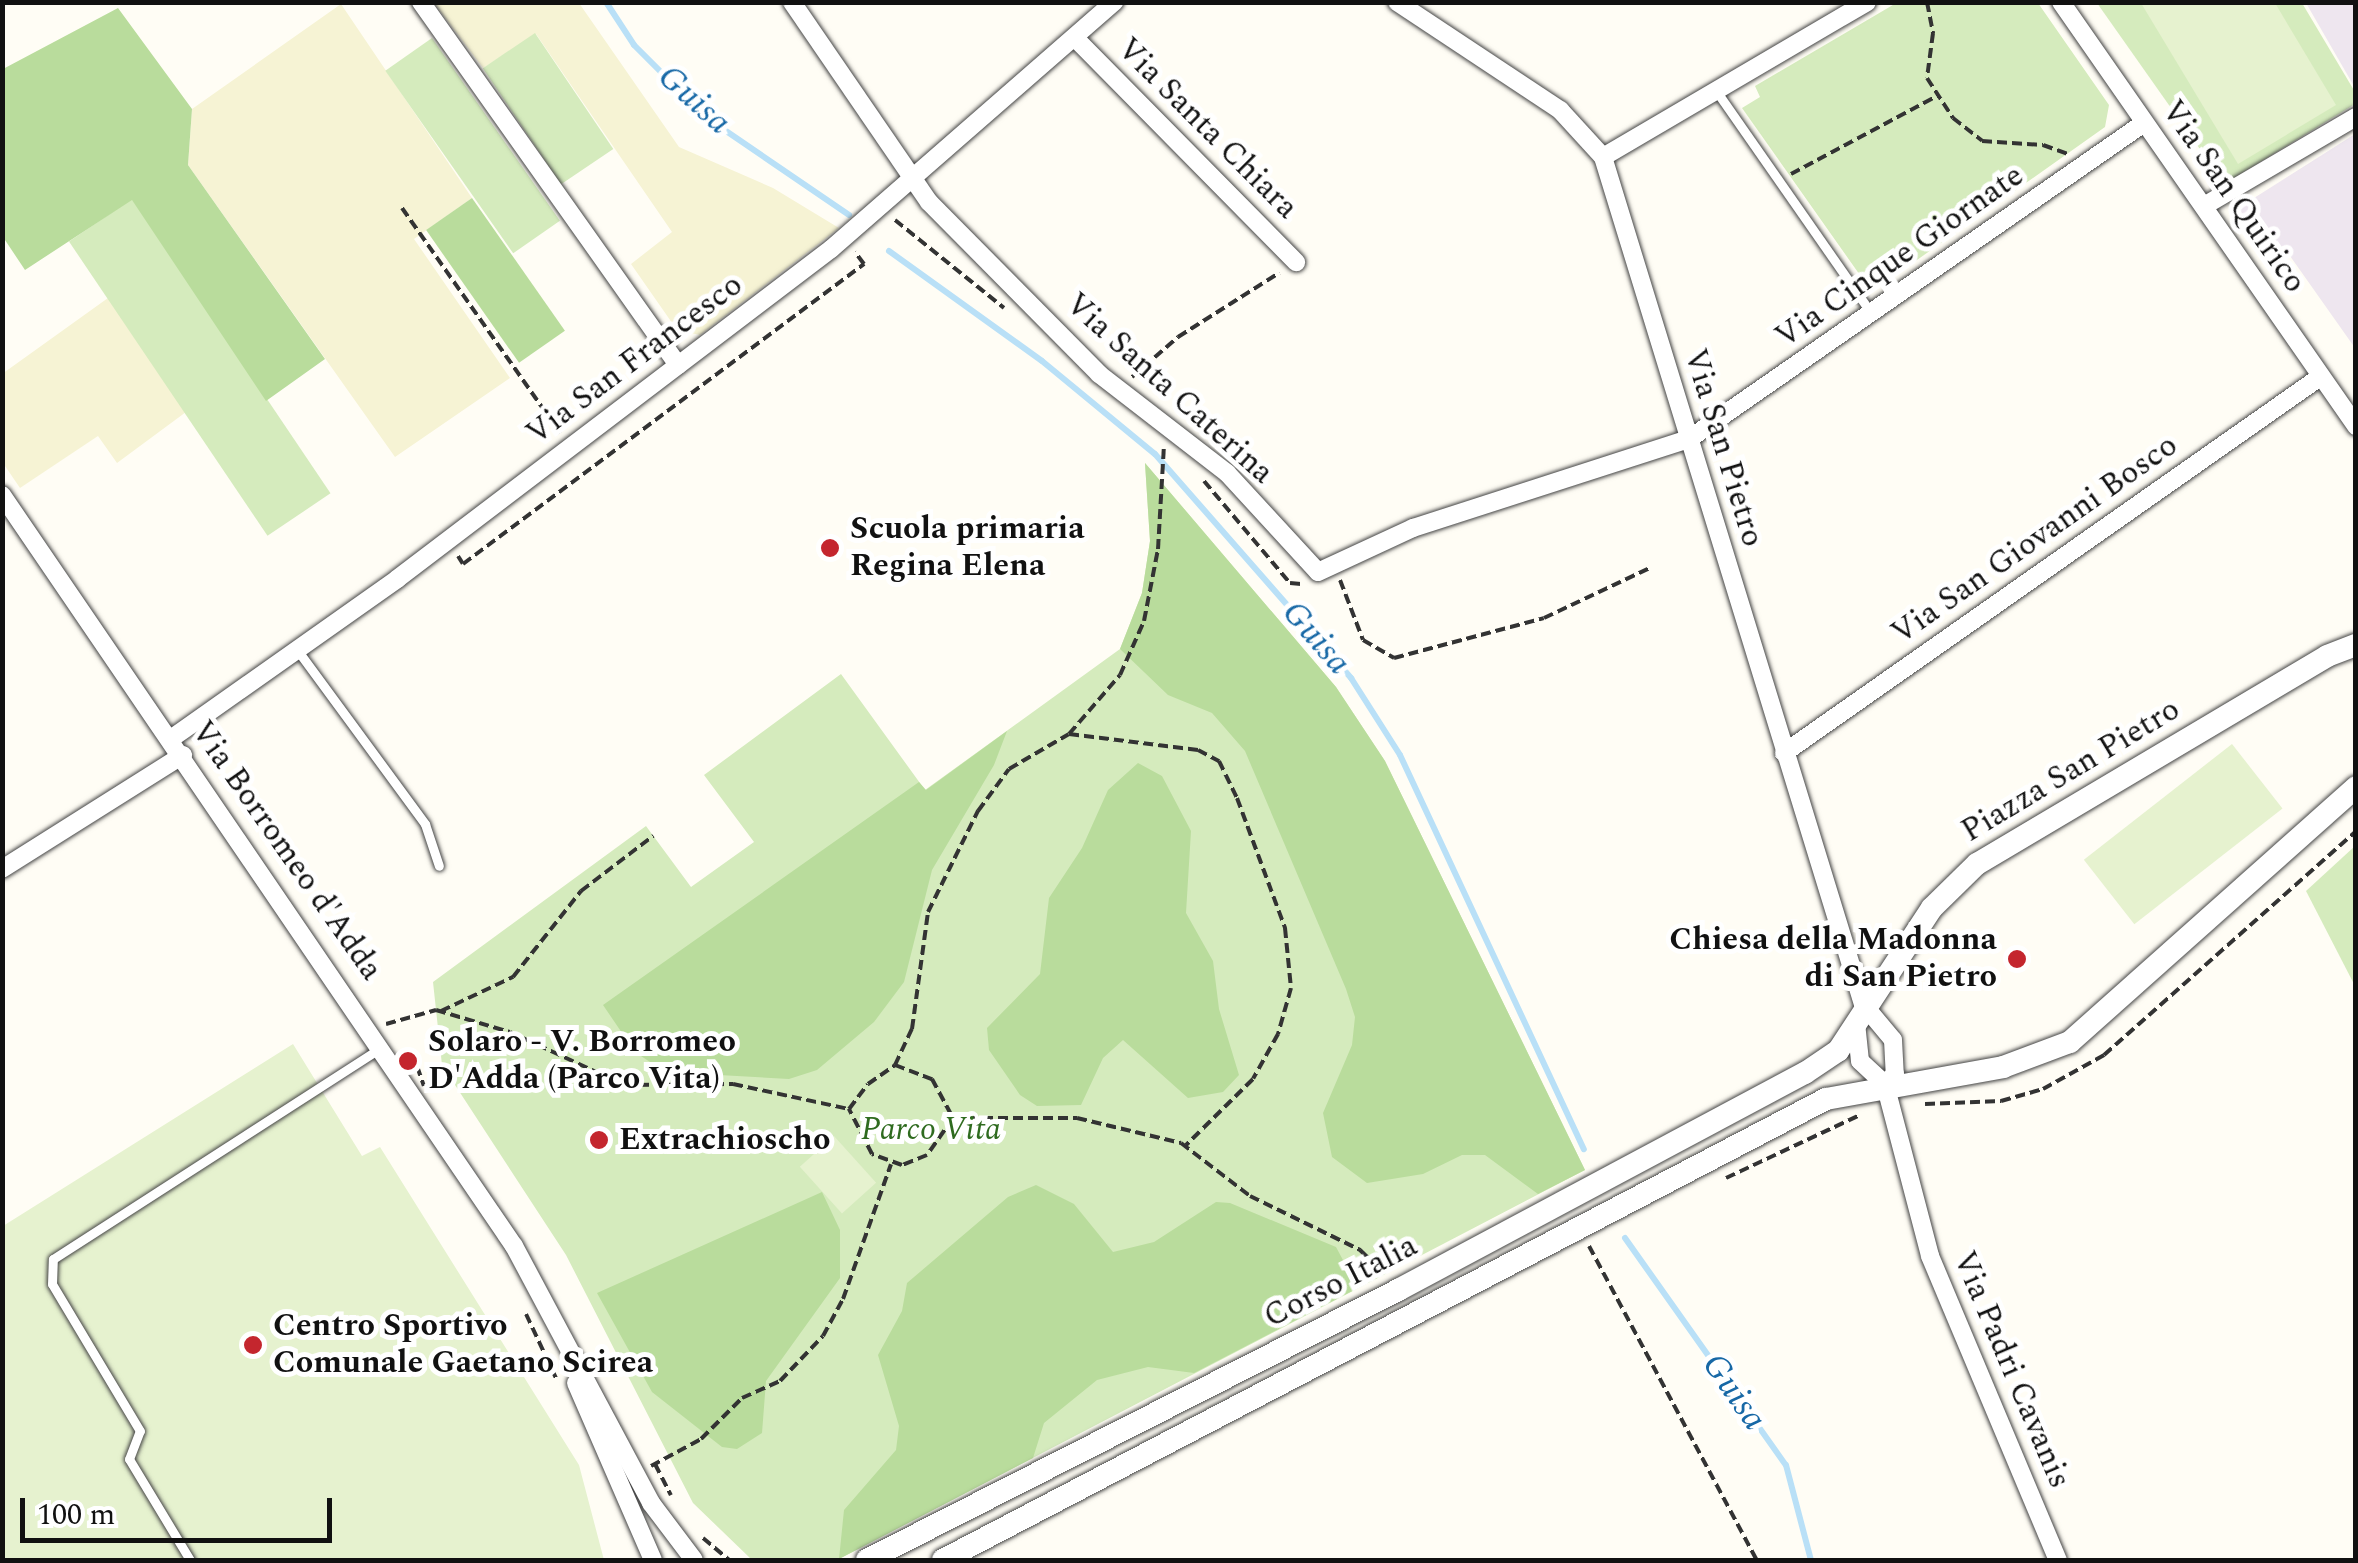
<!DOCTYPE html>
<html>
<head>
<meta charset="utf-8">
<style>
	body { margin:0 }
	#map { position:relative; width:2358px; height:1563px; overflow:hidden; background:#fffdf5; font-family:Spectral,serif }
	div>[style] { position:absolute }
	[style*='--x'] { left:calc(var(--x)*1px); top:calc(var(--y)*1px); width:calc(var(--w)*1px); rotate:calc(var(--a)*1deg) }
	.industrial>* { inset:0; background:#eee6ef }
	.farmland>* { inset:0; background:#f6f3d4 }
	.green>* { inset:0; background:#d5ebbd; transform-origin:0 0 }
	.forest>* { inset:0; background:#b9dc9c; transform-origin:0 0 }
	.pitch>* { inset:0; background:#e6f2cf; transform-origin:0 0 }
	.stream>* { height:6px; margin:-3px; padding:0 3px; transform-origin:3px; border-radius:3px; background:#b9e0f7 }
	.path>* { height:4px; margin-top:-2px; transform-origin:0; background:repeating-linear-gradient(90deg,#333 0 10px,transparent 0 15px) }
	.roads { filter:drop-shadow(0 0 2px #444) drop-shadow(0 0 2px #444) }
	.service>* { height:9px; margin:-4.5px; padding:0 4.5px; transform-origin:4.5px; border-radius:4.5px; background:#fff }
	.minor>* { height:18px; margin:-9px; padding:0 9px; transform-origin:9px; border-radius:9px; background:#fff }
	.tertiary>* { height:22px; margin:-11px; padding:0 11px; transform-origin:11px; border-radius:11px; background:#fff }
	.dots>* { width:28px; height:28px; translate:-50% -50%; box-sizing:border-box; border:5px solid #fff; border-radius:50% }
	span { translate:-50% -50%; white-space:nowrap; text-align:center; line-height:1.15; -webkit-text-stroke:10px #fff; paint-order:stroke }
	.street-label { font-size:32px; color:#111 }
	.poi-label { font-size:32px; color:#111; font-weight:700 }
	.left { translate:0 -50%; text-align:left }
	.right { translate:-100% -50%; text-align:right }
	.park-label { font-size:32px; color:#2f6b1f; font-style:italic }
	.water-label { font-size:35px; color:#1768a6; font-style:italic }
	.frame { position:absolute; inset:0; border:5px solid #111; pointer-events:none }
	.scale { position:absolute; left:20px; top:1498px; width:312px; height:45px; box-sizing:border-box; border:5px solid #111; border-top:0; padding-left:12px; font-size:30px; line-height:35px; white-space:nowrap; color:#111; -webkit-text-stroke:8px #fff; paint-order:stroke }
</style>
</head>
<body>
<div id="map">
	<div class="industrial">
		<div style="clip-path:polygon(2306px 3px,2355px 3px,2355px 88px)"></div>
		<div style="clip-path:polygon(2355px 134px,2355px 348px,2283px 246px,2262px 257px,2235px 210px)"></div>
	</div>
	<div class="farmland">
		<div style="clip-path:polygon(434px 3px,579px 3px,679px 147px,773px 188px,839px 228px,700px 335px,677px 330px,631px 264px,672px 232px,536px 34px,483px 68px)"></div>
		<div style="clip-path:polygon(341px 4px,472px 198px,414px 239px,510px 378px,395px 457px,188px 165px,192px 109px)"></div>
		<div style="clip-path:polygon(108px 298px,186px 412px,117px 463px,98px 436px,20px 488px,3px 463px,2px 374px)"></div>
	</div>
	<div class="green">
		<div style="clip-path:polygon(1898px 2px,2038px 3px,2109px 105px,2105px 127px,1883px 284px,1862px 278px,1742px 108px,1760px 97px,1755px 86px)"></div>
		<div style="clip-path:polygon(2097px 3px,2302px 3px,2355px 92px,2355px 104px,2234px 178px,2214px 169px)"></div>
		<div style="left:535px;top:33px;width:140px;height:63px;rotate:56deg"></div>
		<div style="left:432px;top:38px;width:223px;height:57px;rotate:55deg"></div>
		<div style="left:132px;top:199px;width:355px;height:76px;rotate:56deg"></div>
		<div style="clip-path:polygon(1145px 463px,1336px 687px,1385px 761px,1585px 1170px,839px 1559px,750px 1558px,693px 1503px,566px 1255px,442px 1065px,433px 982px,646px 826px,691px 887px,754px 842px,704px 775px,841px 674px,925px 790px,1120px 649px,1142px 593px,1150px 541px)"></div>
		<div style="clip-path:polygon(2355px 846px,2355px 986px,2306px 891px)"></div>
	</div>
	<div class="forest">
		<div style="clip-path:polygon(118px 8px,192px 109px,188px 165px,325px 359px,266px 401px,132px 200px,25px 270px,3px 237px,3px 69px)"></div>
		<div style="left:472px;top:198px;width:162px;height:56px;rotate:55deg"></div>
		<div style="clip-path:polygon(1145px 463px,1336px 687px,1385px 761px,1585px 1170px,1538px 1194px,1485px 1155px,1462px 1155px,1423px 1174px,1367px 1183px,1332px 1157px,1323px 1113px,1352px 1045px,1355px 1017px,1346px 989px,1245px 751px,1212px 713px,1168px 695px,1120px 649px,1142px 593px,1150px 541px)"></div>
		<div style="clip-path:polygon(1007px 731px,994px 765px,932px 870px,904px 982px,874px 1022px,817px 1070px,789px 1079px,665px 1072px,635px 1052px,603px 1005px,919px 782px,926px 790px)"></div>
		<div style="clip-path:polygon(1138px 763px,1162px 776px,1191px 831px,1186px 913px,1213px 961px,1219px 1009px,1239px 1075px,1223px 1092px,1188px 1098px,1123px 1040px,1103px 1058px,1081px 1105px,1037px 1106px,1020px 1095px,989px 1050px,987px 1028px,1040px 974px,1049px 898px,1082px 848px,1108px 790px)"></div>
		<div style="clip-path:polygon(1036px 1185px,1074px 1204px,1113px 1252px,1154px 1242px,1216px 1202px,1230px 1203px,1336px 1247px,1358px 1288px,1194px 1373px,1148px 1367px,1097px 1380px,1044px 1423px,1033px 1458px,839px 1559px,844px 1510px,896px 1450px,899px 1426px,878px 1355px,902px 1311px,907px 1283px,1008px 1197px)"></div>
		<div style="clip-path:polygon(822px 1192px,840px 1230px,840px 1278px,766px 1381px,762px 1433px,737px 1449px,722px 1447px,652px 1392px,597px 1293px)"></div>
	</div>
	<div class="pitch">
		<div style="clip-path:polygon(2141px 3px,2275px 3px,2336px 105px,2238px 164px)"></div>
		<div style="left:2232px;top:744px;width:82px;height:188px;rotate:52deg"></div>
		<div style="clip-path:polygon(293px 1044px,362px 1156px,380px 1147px,579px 1465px,604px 1560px,3px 1560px,3px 1226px)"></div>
		<div style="left:834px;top:1136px;width:63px;height:46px;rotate:48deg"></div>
	</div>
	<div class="stream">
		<div style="--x:606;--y:2;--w:51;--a:56.9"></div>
		<div style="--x:634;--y:45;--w:103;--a:45"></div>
		<div style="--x:707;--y:118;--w:172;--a:34.3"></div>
		<div style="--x:889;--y:251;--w:188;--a:35.7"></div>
		<div style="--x:1042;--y:361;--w:146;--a:39.5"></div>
		<div style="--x:1155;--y:454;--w:298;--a:48.8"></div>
		<div style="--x:1351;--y:678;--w:91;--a:57.5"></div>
		<div style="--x:1400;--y:755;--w:435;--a:65"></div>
		<div style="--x:1625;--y:1238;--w:278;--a:54.7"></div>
		<div style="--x:1786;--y:1465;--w:98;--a:75.3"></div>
	</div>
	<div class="path">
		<div style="--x:1927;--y:2;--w:32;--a:79"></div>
		<div style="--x:1933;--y:33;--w:45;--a:97.6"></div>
		<div style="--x:1927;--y:78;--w:48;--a:57"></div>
		<div style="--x:1953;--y:118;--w:37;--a:38"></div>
		<div style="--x:1982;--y:141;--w:61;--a:3.8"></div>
		<div style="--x:2043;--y:145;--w:27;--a:20"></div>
		<div style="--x:1791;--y:174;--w:166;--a:-28.1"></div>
		<div style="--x:402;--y:208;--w:275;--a:54.9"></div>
		<div style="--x:895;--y:220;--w:140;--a:38.9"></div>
		<div style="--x:1132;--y:377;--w:61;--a:-41"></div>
		<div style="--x:1178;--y:337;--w:120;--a:-32.4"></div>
		<div style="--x:1204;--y:481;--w:133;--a:49.9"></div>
		<div style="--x:1290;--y:583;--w:11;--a:5"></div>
		<div style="--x:458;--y:556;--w:9;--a:58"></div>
		<div style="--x:463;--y:564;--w:501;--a:-36.8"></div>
		<div style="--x:864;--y:264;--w:15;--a:-127"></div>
		<div style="--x:1340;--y:580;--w:64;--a:69"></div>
		<div style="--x:1363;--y:640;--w:36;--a:30"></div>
		<div style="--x:1394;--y:658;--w:155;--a:-14.9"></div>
		<div style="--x:1544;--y:618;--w:119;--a:-25.3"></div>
		<div style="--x:1069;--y:734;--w:78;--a:-49.2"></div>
		<div style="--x:1120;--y:675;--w:59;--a:-66"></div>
		<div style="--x:1144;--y:621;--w:73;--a:-79"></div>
		<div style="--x:1158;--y:549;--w:104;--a:-86.7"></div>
		<div style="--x:441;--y:1011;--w:80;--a:-25.3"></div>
		<div style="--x:513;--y:977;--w:110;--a:-51.7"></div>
		<div style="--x:581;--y:891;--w:91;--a:-37.4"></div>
		<div style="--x:386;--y:1024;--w:52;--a:-15.6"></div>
		<div style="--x:436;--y:1010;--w:77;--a:16.6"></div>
		<div style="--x:510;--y:1032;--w:126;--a:24.9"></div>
		<div style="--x:624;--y:1085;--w:109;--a:-0.5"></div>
		<div style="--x:733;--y:1084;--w:119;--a:12.2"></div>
		<div style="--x:895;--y:1065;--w:40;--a:21"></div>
		<div style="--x:932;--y:1079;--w:44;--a:61.7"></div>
		<div style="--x:953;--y:1118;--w:45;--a:125.1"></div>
		<div style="--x:927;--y:1155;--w:27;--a:158"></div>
		<div style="--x:902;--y:1165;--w:32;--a:-160"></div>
		<div style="--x:872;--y:1154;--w:51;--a:-117.1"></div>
		<div style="--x:849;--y:1109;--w:31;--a:-53"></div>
		<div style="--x:868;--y:1084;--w:33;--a:-35"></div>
		<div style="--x:895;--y:1065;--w:40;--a:-65"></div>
		<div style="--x:912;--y:1029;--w:118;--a:-82.2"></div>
		<div style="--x:928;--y:912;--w:113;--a:-63.7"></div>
		<div style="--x:978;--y:811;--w:52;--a:-53.6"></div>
		<div style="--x:1009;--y:769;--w:69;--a:-30.3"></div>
		<div style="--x:1069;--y:734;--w:130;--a:7.1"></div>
		<div style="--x:1198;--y:750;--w:24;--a:28"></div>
		<div style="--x:1219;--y:761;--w:41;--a:64.1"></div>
		<div style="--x:1237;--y:798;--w:139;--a:69.7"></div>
		<div style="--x:1285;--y:928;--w:60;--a:84.3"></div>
		<div style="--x:1291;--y:988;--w:48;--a:105.8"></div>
		<div style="--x:1278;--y:1034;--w:51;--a:119.1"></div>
		<div style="--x:1253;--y:1079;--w:94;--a:135.4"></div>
		<div style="--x:417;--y:1066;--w:21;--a:71"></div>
		<div style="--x:1925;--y:1104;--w:76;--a:-2.3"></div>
		<div style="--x:2001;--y:1101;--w:44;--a:-15.9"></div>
		<div style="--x:2043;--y:1089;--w:70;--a:-29.1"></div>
		<div style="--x:2104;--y:1055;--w:337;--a:-41.6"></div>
		<div style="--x:953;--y:1118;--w:124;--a:0"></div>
		<div style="--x:1077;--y:1118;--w:107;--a:13.5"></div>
		<div style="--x:1181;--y:1143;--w:87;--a:37.5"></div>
		<div style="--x:1250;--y:1196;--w:123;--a:26.1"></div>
		<div style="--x:1360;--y:1250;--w:33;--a:44"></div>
		<div style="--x:1726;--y:1178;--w:146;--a:-25.2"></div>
		<div style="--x:1589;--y:1246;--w:356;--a:61.9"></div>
		<div style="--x:526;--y:1314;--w:71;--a:64.9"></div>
		<div style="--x:655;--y:1464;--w:35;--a:63"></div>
		<div style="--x:651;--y:1466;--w:57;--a:-28.4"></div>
		<div style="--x:701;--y:1439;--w:58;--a:-45"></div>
		<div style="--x:742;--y:1398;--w:42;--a:-24.1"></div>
		<div style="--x:780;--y:1381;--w:62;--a:-46.3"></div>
		<div style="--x:823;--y:1336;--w:42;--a:-61.6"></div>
		<div style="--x:843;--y:1299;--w:143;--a:-70.4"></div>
		<div style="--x:703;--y:1538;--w:34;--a:40"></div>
	</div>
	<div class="roads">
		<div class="service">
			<div style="--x:1717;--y:92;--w:269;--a:55.1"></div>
			<div style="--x:298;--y:651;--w:215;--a:53.7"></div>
			<div style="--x:425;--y:824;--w:44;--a:71.6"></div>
			<div style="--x:190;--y:1560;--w:118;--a:-121.1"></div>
			<div style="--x:129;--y:1459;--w:30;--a:-69"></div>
			<div style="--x:140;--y:1431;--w:171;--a:-120.9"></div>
			<div style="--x:52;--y:1284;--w:25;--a:-88"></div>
			<div style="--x:53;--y:1259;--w:390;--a:-32.8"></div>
		</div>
		<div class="minor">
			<div style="--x:421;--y:2;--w:445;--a:54.7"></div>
			<div style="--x:792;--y:2;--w:242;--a:55.6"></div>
			<div style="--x:929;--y:202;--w:242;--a:45.3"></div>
			<div style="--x:1099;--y:374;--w:162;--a:37.7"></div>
			<div style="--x:1227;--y:473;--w:134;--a:47.4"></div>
			<div style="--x:1318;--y:572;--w:105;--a:-24.9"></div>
			<div style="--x:1413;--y:528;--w:290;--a:-17.9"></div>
			<div style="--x:1689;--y:439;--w:554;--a:-34.78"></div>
			<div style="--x:1397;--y:2;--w:196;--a:33.5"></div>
			<div style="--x:1560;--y:110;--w:64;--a:47.5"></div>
			<div style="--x:1603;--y:157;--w:886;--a:72.94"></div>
			<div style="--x:1863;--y:1004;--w:47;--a:50.2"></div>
			<div style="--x:1893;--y:1040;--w:34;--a:87"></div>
			<div style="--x:1895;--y:1074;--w:14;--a:135"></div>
			<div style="--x:2061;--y:2;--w:517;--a:55.17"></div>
			<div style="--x:1075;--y:38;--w:315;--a:45.4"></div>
			<div style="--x:1603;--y:157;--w:306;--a:-30.4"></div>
			<div style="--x:2204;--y:206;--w:176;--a:-30.4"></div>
			<div style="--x:2;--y:495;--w:909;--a:55.72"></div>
			<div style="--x:514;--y:1246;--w:291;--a:61.9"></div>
			<div style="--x:651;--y:1503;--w:71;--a:53"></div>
			<div style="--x:172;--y:738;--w:276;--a:-35.2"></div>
			<div style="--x:397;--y:579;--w:545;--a:-37.25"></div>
			<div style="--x:831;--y:249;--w:376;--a:-41.1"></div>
			<div style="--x:1784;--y:753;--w:655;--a:-35.05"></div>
			<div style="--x:2;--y:869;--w:214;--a:-32.2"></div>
			<div style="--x:1856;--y:1023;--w:38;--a:84"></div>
			<div style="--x:1860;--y:1061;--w:34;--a:43"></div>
			<div style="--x:1885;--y:1084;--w:178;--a:75.3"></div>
			<div style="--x:1930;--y:1256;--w:330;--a:67.2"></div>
			<div style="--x:576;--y:1383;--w:193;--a:66.5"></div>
		</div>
		<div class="tertiary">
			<div style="--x:867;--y:1560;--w:596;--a:-26.95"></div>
			<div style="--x:1398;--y:1290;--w:461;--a:-28.1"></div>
			<div style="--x:1805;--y:1073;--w:40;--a:-34"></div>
			<div style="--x:1838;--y:1051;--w:171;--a:-56.7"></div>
			<div style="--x:1932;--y:908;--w:63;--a:-44.4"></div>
			<div style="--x:1977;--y:864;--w:407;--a:-30.7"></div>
			<div style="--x:2327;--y:656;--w:31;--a:-21"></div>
			<div style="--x:943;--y:1560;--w:996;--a:-27.57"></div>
			<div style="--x:1826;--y:1099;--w:180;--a:-10.2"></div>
			<div style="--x:2003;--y:1067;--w:72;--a:-20.5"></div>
			<div style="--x:2070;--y:1042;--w:383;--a:-41.7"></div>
		</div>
	</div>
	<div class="dots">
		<div style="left:830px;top:548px;background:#c4262e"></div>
		<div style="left:2017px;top:959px;background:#c4262e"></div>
		<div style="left:408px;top:1061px;background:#c4262e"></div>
		<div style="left:599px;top:1140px;background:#c4262e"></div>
		<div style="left:253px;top:1345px;background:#c4262e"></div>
	</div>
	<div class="street-label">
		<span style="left:1207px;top:129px;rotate:45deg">Via Santa Chiara</span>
		<span style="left:2233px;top:197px;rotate:55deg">Via San Quirico</span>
		<span style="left:1900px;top:257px;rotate:-35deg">Via Cinque Giornate</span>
		<span style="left:635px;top:360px;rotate:-37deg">Via San Francesco</span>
		<span style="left:1169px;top:389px;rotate:42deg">Via Santa Caterina</span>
		<span style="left:1723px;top:448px;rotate:73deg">Via San Pietro</span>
		<span style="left:2035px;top:540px;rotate:-35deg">Via San Giovanni Bosco</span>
		<span style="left:2071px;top:771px;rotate:-31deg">Piazza San Pietro</span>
		<span style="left:286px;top:851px;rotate:55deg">Via Borromeo d'Adda</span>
		<span style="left:1341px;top:1282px;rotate:-27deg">Corso Italia</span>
		<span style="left:2011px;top:1370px;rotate:67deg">Via Padri Cavanis</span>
	</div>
	<div class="poi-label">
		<span class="left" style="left:850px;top:548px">Scuola primaria<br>Regina Elena</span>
		<span class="right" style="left:1997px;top:959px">Chiesa della Madonna<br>di San Pietro</span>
		<span class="left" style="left:428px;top:1061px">Solaro - V. Borromeo<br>D'Adda (Parco Vita)</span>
		<span class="left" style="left:619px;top:1140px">Extrachioscho</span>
		<span class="left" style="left:273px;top:1345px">Centro Sportivo<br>Comunale Gaetano Scirea</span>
	</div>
	<div class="park-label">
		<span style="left:931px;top:1130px">Parco Vita</span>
	</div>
	<div class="water-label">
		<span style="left:694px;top:100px;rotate:42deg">Guisa</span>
		<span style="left:1316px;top:638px;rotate:49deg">Guisa</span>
		<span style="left:1734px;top:1392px;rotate:55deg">Guisa</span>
	</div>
	<div class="frame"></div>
	<div class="scale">100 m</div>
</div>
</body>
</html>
